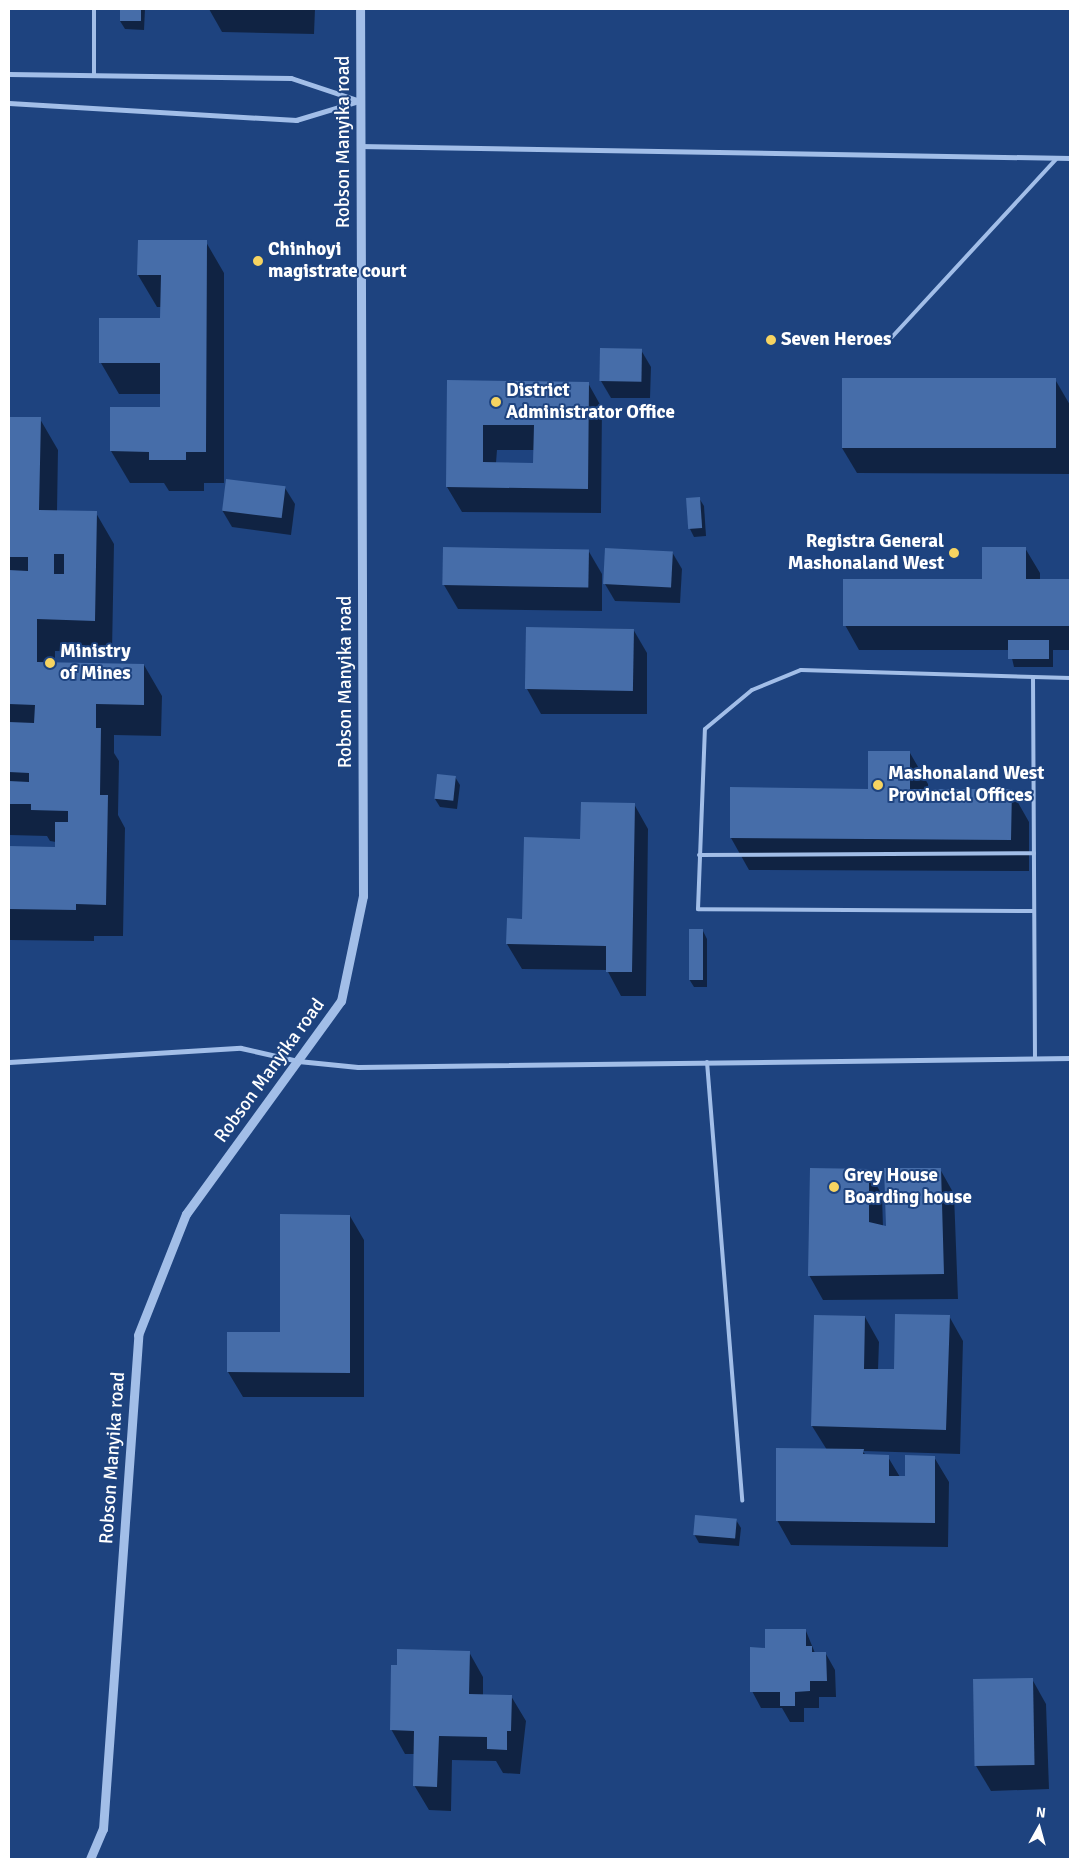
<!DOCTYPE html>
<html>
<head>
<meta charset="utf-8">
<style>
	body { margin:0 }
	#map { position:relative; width:1079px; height:1868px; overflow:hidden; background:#1e437f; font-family:Signika,sans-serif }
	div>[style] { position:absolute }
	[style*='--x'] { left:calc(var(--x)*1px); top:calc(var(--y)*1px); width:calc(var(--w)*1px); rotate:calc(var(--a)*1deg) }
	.shadow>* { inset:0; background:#0007 }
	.building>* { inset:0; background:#466da9; transform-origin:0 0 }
	.service>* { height:4px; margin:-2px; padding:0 2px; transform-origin:2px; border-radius:2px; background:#a2bee8 }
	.minor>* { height:5px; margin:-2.5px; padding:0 2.5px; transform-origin:2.5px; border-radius:2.5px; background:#a2bee8 }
	.tertiary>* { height:9px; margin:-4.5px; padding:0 4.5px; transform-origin:4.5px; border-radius:4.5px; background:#a2bee8 }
	.dots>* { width:14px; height:14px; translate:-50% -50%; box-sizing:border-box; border:2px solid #1e437f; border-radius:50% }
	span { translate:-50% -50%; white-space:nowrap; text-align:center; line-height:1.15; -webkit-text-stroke:4px #1e437f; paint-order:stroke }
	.street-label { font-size:19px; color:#fff }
	.poi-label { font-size:19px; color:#fff; font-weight:700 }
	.left { translate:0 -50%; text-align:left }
	.right { translate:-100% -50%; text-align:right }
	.frame { position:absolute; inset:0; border:10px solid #fff; pointer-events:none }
	.north { position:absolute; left:1014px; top:1803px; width:50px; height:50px; -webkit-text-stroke:4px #1e437f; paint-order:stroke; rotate:7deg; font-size:14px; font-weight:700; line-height:20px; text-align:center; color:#fff }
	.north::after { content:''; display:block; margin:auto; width:18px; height:22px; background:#fff; clip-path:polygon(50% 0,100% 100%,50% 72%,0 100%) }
</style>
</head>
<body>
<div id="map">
	<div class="shadow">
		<div style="clip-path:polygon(121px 9px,145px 9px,144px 30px,125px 29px,120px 21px)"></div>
		<div style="clip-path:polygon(209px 9px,315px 9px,314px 34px,222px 32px)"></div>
		<div style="clip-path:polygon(139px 242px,206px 242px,224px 273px,224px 483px,204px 483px,204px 491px,169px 491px,164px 483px,130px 483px,111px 451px,161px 408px,161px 394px,119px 394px,101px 363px,161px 320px,161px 307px,157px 307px,138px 275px)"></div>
		<div style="clip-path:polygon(601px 349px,641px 350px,651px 367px,650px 398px,611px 398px,601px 381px)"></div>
		<div style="clip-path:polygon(843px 380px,1056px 381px,1070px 405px,1070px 474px,857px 473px,842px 448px)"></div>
		<div style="clip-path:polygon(evenodd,448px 381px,588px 383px,602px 408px,601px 513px,462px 512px,447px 487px,448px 381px,497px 450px,535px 450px,534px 464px,496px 463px,497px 450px)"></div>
		<div style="clip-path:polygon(9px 418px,40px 419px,58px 450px,57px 512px,96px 513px,114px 544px,112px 652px,55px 651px,55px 663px,144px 665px,162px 696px,161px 736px,114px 735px,114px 753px,119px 761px,118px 815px,125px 828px,123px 936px,94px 936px,94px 941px,9px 940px,9px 848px,56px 848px,56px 842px,50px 841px,47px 836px,9px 835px)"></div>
		<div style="clip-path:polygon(285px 488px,295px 504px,291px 535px,232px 527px,222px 510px)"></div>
		<div style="clip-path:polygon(699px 498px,704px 506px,706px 536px,694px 537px,690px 529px)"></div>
		<div style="clip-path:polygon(1025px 548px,1040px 573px,1040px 580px,1070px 580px,1070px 650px,1053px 650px,1053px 667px,1014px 667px,1010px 650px,859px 650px,845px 625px,984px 581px)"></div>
		<div style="clip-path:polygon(588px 550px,602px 574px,602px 611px,458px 609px,444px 585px)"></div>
		<div style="clip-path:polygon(672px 552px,682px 569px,680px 603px,615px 601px,605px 584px)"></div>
		<div style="clip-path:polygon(527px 628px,633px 629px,647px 653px,647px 714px,541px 714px,527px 689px)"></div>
		<div style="clip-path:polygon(910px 753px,928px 784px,928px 790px,1011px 790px,1029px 822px,1029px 871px,749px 870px,731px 838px,869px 790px)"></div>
		<div style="clip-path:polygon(455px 777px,460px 785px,457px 809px,440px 807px,435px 799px)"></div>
		<div style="clip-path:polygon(634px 804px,648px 829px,646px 996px,621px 996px,607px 970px,522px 969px,507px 944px,524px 920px)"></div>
		<div style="clip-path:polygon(703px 931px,707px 939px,707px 987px,694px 987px,689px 979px)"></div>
		<div style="clip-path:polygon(940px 1169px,954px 1194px,958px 1299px,823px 1300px,809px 1275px,868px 1170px,882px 1195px,883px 1227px,887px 1228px)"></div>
		<div style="clip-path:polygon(350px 1216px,364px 1240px,364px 1397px,243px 1397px,228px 1372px,228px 1333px,281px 1333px)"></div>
		<div style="clip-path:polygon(949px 1316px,963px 1341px,960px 1454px,863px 1451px,866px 1456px,888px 1457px,900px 1477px,906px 1477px,934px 1457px,949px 1482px,948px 1547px,791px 1545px,777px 1520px,827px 1450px,812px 1426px,865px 1317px,879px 1342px,878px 1370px,895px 1371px)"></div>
		<div style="clip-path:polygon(736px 1520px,741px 1528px,739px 1546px,699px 1543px,694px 1534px)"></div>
		<div style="clip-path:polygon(806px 1631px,815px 1653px,826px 1654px,835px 1670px,836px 1697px,819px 1697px,819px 1708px,804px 1708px,804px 1722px,790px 1722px,782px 1708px,761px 1708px,752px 1691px,766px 1649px)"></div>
		<div style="clip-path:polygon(469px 1652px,483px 1677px,483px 1696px,511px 1696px,526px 1721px,520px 1774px,503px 1773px,496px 1761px,452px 1760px,451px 1811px,429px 1810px,414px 1785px,415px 1754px,405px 1754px,391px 1729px)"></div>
		<div style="clip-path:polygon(1032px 1679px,1046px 1704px,1049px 1789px,991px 1791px,976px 1766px)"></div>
	</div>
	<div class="building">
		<div style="left:120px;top:9px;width:21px;height:12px"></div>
		<div style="clip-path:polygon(138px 240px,207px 240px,206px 452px,186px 452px,186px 460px,149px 460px,149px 452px,110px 451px,110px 407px,160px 407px,160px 363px,99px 363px,99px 318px,160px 318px,161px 275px,137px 275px)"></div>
		<div style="left:600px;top:348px;width:42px;height:33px;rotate:1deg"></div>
		<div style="left:842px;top:378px;width:214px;height:70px"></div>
		<div style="clip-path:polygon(evenodd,447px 380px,589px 382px,588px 489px,446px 487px,447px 380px,483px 425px,534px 425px,533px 463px,483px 462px,483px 425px)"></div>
		<div style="clip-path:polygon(evenodd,9px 417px,41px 417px,39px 510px,97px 511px,95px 621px,37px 619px,37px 662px,144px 664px,144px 705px,96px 704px,96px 728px,101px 728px,100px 795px,108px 795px,106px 905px,76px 904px,76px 910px,9px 909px,9px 846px,55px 847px,55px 822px,68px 822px,68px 811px,31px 810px,31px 804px,9px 804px,9px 781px,29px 782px,29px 773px,9px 772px,9px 722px,34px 723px,35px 705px,9px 704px,9px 570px,28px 571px,28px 557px,9px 557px,9px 417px,54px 554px,64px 554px,64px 574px,54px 574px,54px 554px)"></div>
		<div style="left:226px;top:479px;width:60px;height:32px;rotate:7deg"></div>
		<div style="left:700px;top:497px;width:31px;height:14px;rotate:86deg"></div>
		<div style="left:443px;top:547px;width:146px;height:38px;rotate:1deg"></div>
		<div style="clip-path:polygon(982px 547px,1026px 547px,1026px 579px,1070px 579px,1070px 626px,843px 626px,843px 579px,982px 579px)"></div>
		<div style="left:605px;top:548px;width:68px;height:36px;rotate:3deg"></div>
		<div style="left:526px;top:627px;width:108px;height:62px;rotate:1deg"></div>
		<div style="left:1008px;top:640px;width:41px;height:19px"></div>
		<div style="clip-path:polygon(868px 751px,910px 751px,910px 789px,1012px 789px,1011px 840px,730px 838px,730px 787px,868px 789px)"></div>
		<div style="left:437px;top:774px;width:19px;height:25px;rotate:6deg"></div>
		<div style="clip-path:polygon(581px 802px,635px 803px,632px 972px,606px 972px,606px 946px,506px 944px,507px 918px,522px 919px,524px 837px,580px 839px)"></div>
		<div style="left:689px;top:929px;width:14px;height:51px"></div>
		<div style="clip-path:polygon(810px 1168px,869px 1169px,869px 1222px,886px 1226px,884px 1168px,941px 1168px,944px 1274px,808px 1276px)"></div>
		<div style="clip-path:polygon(280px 1214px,350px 1215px,350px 1373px,227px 1372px,227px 1332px,280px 1332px)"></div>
		<div style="clip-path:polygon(895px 1314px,950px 1315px,946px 1430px,811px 1426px,814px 1315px,865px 1316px,864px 1369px,894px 1369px)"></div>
		<div style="clip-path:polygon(776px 1448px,864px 1449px,863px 1454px,889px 1455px,889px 1476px,905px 1476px,905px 1455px,935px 1456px,935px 1523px,776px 1521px)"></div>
		<div style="left:695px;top:1515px;width:42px;height:20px;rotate:5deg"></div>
		<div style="clip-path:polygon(765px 1629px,806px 1629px,806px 1646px,812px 1646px,812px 1652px,826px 1652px,827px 1681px,810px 1681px,810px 1691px,795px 1692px,795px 1706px,780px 1706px,780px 1692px,750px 1692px,750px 1647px,765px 1648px)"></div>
		<div style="clip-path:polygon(397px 1649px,470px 1651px,469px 1694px,512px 1695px,511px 1731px,507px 1731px,507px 1750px,487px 1749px,487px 1737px,439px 1736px,437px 1787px,413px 1786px,414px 1731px,390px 1730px,391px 1665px,397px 1665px)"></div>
		<div style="left:1033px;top:1678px;width:87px;height:60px;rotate:89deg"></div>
	</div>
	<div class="service">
		<div style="--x:94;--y:75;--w:66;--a:-90"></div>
		<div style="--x:892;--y:337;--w:242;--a:-47.3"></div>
		<div style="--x:1033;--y:677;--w:381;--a:89.7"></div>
		<div style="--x:699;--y:855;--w:335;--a:-0.3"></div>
		<div style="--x:1034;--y:911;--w:336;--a:-179.7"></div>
		<div style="--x:698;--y:909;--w:180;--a:-87.8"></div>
		<div style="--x:705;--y:729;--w:61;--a:-39.7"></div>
		<div style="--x:752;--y:690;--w:53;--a:-22.2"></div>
		<div style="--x:801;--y:670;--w:269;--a:1.7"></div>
		<div style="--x:707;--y:1062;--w:440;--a:85.4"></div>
	</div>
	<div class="minor">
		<div style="--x:9;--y:74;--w:282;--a:0.8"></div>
		<div style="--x:291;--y:78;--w:73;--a:18.4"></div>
		<div style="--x:9;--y:103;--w:288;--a:3.4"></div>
		<div style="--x:296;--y:120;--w:66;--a:-16.8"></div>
		<div style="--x:359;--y:146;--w:711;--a:0.97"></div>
		<div style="--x:9;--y:1062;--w:232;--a:-3.5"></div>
		<div style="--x:241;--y:1048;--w:58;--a:12.8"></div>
		<div style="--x:298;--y:1061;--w:60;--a:5.7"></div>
		<div style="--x:358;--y:1067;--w:712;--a:-0.72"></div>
	</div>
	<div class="tertiary">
		<div style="--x:90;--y:1859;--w:33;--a:-67"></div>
		<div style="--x:103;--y:1829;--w:495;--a:-85.9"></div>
		<div style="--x:138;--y:1335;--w:130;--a:-68.4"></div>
		<div style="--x:186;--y:1214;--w:263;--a:-54"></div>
		<div style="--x:341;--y:1001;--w:107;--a:-78.2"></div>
		<div style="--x:363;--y:896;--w:887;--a:-90.19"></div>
	</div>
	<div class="dots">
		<div style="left:258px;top:261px;background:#f7d461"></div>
		<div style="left:771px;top:340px;background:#f7d461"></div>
		<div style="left:496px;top:402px;background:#f7d461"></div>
		<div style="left:954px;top:553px;background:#f7d461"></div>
		<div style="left:50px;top:663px;background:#f7d461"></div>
		<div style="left:878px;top:785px;background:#f7d461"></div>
		<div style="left:834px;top:1187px;background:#f7d461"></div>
	</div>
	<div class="street-label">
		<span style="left:344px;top:142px;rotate:-90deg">Robson Manyika road</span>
		<span style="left:346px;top:682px;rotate:-90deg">Robson Manyika road</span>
		<span style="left:270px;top:1071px;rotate:-54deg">Robson Manyika road</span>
		<span style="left:113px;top:1458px;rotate:-86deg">Robson Manyika road</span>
	</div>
	<div class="poi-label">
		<span class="left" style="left:268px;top:261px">Chinhoyi<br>magistrate court</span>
		<span class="left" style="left:781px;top:340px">Seven Heroes</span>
		<span class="left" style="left:506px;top:402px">District<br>Administrator Office</span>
		<span class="right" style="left:944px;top:553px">Registra General<br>Mashonaland West</span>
		<span class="left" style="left:60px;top:663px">Ministry<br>of Mines</span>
		<span class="left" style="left:888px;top:785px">Mashonaland West<br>Provincial Offices</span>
		<span class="left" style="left:844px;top:1187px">Grey House<br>Boarding house</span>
	</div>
	<div class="frame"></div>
	<div class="north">N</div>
</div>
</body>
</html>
